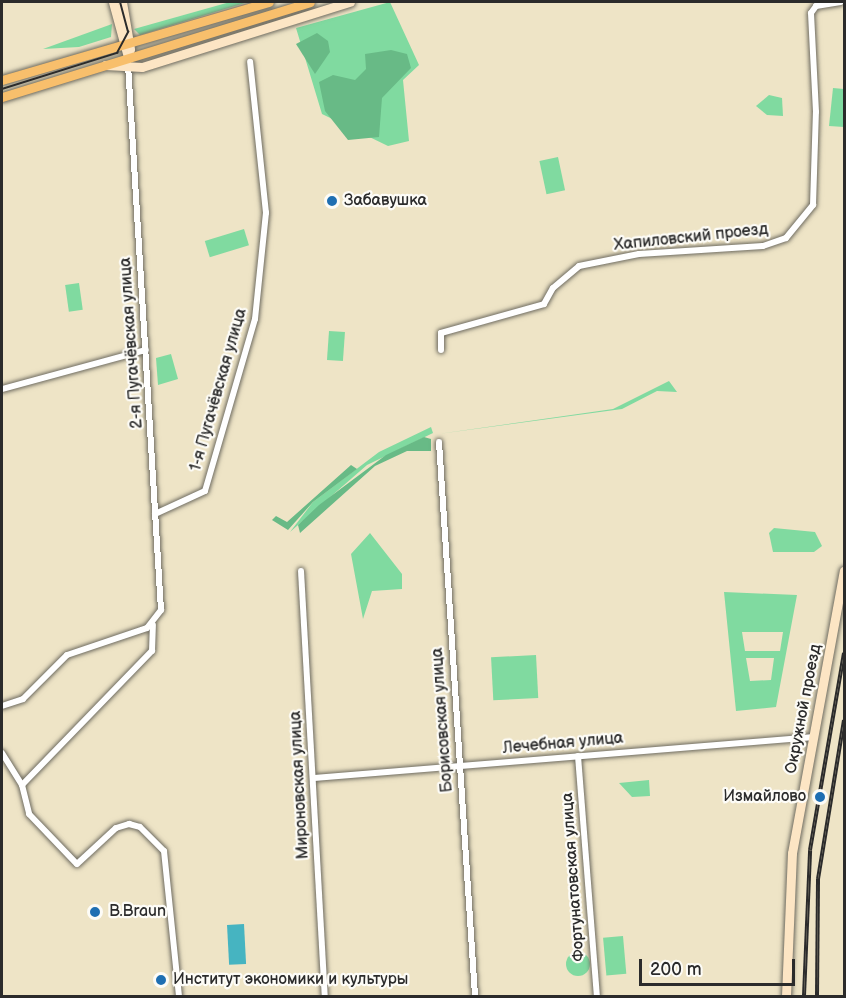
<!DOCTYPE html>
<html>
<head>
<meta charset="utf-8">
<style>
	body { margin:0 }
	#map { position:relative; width:846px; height:998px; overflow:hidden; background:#eee4c6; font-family:"Balsamiq Sans",sans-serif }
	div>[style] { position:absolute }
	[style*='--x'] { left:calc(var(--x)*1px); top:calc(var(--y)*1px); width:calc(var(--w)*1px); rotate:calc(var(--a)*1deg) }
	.green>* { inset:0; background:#80daa0; transform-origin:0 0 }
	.round { border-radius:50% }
	.forest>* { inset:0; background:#68ba86 }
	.water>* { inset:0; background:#46b4c1; transform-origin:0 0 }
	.roads { filter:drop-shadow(0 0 2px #6f6c61) drop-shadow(0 0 2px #6f6c61) }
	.street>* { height:6px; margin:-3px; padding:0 3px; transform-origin:3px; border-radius:3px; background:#fff }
	.secondary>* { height:9px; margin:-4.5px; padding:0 4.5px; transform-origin:4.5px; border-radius:4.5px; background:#fce5c4 }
	.primary>* { height:9px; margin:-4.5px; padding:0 4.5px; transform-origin:4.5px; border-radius:4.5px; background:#f8bf6c }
	.tram>* { height:1.5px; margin:-0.75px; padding:0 0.75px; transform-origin:0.75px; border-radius:0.75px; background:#2b2b2b }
	.rail>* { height:4px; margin-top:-2px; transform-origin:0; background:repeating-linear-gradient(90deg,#fdfcf7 0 4.5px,#2b2b2b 0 9px); box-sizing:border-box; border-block:2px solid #2b2b2b }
	.dots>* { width:16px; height:16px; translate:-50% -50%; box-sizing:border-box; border:3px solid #fdfcf7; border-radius:50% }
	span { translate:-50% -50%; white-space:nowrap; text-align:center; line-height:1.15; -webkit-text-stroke:4.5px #fdfcf7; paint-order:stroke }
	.poi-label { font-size:16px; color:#2b2b2b }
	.left { translate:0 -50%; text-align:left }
	.right { translate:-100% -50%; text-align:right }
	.street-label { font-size:16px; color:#2b2b2b }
	.frame { position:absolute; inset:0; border:3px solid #2b2b2b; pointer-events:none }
	.scale { position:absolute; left:639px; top:959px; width:156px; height:27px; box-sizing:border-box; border:3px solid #2b2b2b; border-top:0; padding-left:8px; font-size:18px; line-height:21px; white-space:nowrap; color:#2b2b2b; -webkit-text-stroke:4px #fdfcf7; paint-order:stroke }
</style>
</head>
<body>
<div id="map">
	<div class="green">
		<div style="clip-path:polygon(230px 2px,248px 2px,140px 35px,134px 29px)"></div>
		<div style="clip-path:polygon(390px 2px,419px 65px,403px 80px,409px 141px,388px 146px,322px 114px,296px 28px)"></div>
		<div style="clip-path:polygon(112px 24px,111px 37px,79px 47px,43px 49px)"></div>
		<div style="clip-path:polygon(833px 88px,844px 89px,844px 127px,829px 126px)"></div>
		<div style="clip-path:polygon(769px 95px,782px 98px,783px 116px,767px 115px,756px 106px)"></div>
		<div style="left:558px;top:157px;width:34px;height:19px;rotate:78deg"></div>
		<div style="left:244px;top:229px;width:17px;height:41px;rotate:73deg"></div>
		<div style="left:79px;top:283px;width:27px;height:14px;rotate:82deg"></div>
		<div style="left:329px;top:331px;width:16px;height:29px;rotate:4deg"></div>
		<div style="clip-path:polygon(171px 354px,178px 379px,158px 385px,156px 358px)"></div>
		<div style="clip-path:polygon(669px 381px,677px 392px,657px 391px,622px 409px,438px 434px,613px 409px)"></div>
		<div style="clip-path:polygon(431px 427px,433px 433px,367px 465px,290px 532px,313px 502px,379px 452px)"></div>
		<div style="clip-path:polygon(774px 528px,815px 532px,822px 546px,814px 552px,773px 552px,769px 533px)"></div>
		<div style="clip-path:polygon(370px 533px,402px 574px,402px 589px,372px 591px,363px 619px,351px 554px)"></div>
		<div style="clip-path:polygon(evenodd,724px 592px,797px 595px,776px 707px,736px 711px,724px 592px,742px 632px,783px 632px,780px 651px,745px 651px,742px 632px,724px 592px,746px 658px,774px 658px,771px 680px,750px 681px,746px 658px)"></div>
		<div style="left:536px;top:655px;width:43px;height:45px;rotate:87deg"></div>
		<div style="clip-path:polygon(649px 780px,650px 796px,632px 797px,619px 783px)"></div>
		<div style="left:623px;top:936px;width:38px;height:20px;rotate:85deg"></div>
		<div class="round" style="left:566px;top:952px;width:24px;height:24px"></div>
	</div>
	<div class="forest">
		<div style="clip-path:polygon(317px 33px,328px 41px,330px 52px,315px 74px,296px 44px)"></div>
		<div style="clip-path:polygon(391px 50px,407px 54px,411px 68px,382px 98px,379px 137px,348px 140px,325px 111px,319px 82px,333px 75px,355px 80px,366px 69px,365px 54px)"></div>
		<div style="clip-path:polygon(424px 437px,431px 439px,431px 451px,407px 451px,375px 466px,300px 533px,298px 525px,319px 505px,386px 455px)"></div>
		<div style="clip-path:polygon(351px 465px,357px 469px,313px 502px,288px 530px,272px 520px,276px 516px,287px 522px)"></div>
	</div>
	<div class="water">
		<div style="left:244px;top:924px;width:40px;height:17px;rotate:87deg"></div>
	</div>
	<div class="roads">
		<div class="street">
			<div style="--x:441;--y:350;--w:17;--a:-90"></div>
			<div style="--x:441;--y:333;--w:107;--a:-15.7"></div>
			<div style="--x:544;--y:304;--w:18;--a:-61"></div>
			<div style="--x:553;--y:288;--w:34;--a:-40"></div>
			<div style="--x:579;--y:266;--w:61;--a:-11.3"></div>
			<div style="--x:639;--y:254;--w:124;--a:-3.7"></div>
			<div style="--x:763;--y:246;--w:24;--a:-19"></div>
			<div style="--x:786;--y:238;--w:43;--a:-50.7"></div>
			<div style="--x:813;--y:205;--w:93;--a:-88.2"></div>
			<div style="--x:816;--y:112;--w:99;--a:-92.9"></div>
			<div style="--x:811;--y:13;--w:9;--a:-54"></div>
			<div style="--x:816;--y:6;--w:25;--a:-9"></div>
			<div style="--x:2;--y:389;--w:149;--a:-15.2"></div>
			<div style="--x:439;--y:442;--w:555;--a:86.28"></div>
			<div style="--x:155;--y:514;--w:55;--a:-24.7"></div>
			<div style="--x:205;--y:491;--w:179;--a:-73.8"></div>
			<div style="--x:255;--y:319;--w:107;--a:-84.1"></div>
			<div style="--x:266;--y:213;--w:152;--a:-96"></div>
			<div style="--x:301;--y:571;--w:426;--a:86.8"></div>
			<div style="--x:2;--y:706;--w:22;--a:-18"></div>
			<div style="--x:23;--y:699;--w:62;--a:-45"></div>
			<div style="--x:67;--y:655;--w:84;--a:-18.6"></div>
			<div style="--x:147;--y:628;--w:23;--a:-52"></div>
			<div style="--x:161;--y:610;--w:547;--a:-93.46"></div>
			<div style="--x:2;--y:753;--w:38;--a:58"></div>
			<div style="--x:22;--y:785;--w:30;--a:76"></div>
			<div style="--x:29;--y:814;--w:69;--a:46.2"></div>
			<div style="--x:77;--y:864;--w:53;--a:-42.7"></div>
			<div style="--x:116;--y:828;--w:14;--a:-17"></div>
			<div style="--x:129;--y:824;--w:11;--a:15"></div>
			<div style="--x:140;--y:827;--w:34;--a:45"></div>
			<div style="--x:164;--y:851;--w:146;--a:84.1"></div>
			<div style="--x:578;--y:756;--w:241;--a:85.5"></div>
			<div style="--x:314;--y:778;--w:502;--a:-4.69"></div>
			<div style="--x:22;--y:785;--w:187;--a:-45.9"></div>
			<div style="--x:152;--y:651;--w:26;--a:-88"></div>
		</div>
		<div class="secondary">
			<div style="--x:113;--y:2;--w:57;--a:74.7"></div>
			<div style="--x:122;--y:2;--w:48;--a:80.3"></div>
			<div style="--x:105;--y:65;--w:37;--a:3"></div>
			<div style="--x:142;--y:67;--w:218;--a:-17.4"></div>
			<div style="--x:786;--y:996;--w:143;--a:-87.6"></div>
			<div style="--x:792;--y:853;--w:287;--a:-79.6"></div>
		</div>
		<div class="primary">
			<div style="--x:2;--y:80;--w:278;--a:-16.3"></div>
			<div style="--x:2;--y:97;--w:322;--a:-17.1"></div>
		</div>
	</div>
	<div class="tram">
		<div style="--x:2;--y:89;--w:121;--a:-17.4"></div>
		<div style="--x:117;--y:53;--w:24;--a:-62"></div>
		<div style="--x:128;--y:32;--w:31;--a:-105"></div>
	</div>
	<div class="rail">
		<div style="--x:804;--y:996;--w:146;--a:-87.6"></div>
		<div style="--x:810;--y:850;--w:200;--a:-80.2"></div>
		<div style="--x:817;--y:996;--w:117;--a:-89.5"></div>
		<div style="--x:818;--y:879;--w:161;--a:-80.7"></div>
	</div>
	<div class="dots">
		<div style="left:332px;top:201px;background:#1f6fb2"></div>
		<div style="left:820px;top:797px;background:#1f6fb2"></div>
		<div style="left:95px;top:912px;background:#1f6fb2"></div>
		<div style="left:161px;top:980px;background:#1f6fb2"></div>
	</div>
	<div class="poi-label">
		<span class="left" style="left:344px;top:201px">Забавушка</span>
		<span class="right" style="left:806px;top:797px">Измайлово</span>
		<span class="left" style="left:109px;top:912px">B.Braun</span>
		<span class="left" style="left:173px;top:980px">Институт экономики и культуры</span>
	</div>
	<div class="street-label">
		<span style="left:691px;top:238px;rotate:-6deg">Хапиловский проезд</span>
		<span style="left:132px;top:343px;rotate:-94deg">2-я Пугачёвская улица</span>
		<span style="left:219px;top:390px;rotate:-74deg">1-я Пугачёвская улица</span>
		<span style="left:804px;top:709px;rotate:-79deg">Окружной проезд</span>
		<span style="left:443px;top:720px;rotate:-94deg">Борисовская улица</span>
		<span style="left:563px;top:744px;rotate:-5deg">Лечебная улица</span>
		<span style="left:300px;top:785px;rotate:-93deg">Мироновская улица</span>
		<span style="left:574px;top:877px;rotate:-94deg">Фортунатовская улица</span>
	</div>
	<div class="frame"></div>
	<div class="scale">200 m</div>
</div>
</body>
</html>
